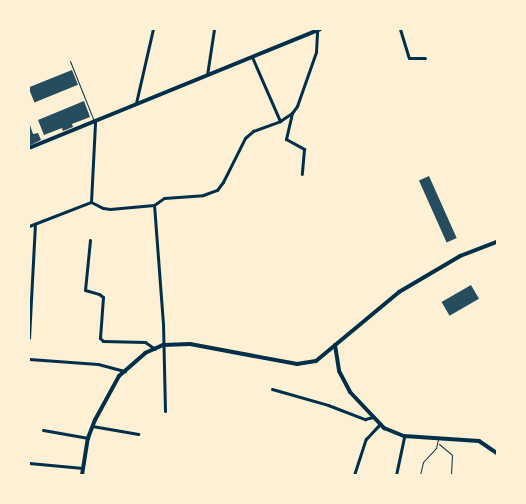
<!DOCTYPE html>
<html>
<head>
<meta charset="utf-8">
<style>
	body { margin:0 }
	#map { position:relative; width:526px; height:504px; overflow:hidden; background:#fdf0d5; font-family:Signika,sans-serif }
	div>[style] { position:absolute }
	[style*='--x'] { left:calc(var(--x)*1px); top:calc(var(--y)*1px); width:calc(var(--w)*1px); rotate:calc(var(--a)*1deg) }
	.building>* { inset:0; background:#264d5e; transform-origin:0 0 }
	.service>* { height:1px; margin:-0.5px; padding:0 0.5px; transform-origin:0.5px; border-radius:0.5px; background:#003049 }
	.minor>* { height:3px; margin:-1.5px; padding:0 1.5px; transform-origin:1.5px; border-radius:1.5px; background:#003049 }
	.tertiary>* { height:4px; margin:-2px; padding:0 2px; transform-origin:2px; border-radius:2px; background:#003049 }
	.secondary>* { height:4px; margin:-2px; padding:0 2px; transform-origin:2px; border-radius:2px; background:#003049 }
	span { translate:-50% -50%; white-space:nowrap; text-align:center; line-height:1.15; -webkit-text-stroke:5px #fdf0d5; paint-order:stroke }
	.frame { position:absolute; inset:0; border:30px solid #fdf0d5; pointer-events:none }
</style>
</head>
<body>
<div id="map">
	<div class="building">
		<div style="left:72px;top:70px;width:16px;height:47px;rotate:68deg"></div>
		<div style="clip-path:polygon(84px 101px,90px 117px,72px 124px,73px 127px,63px 131px,62px 128px,44px 135px,38px 120px)"></div>
		<div style="clip-path:polygon(29px 122px,33px 134px,38px 133px,41px 140px,29px 146px)"></div>
		<div style="left:429px;top:176px;width:68px;height:11px;rotate:66deg"></div>
		<div style="left:471px;top:285px;width:16px;height:34px;rotate:60deg"></div>
	</div>
	<div class="service">
		<div style="--x:70;--y:61;--w:65;--a:68.2"></div>
		<div style="--x:439;--y:444;--w:17;--a:40"></div>
		<div style="--x:452;--y:455;--w:20;--a:93"></div>
		<div style="--x:420;--y:475;--w:13;--a:-77"></div>
		<div style="--x:423;--y:462;--w:19;--a:-47"></div>
		<div style="--x:436;--y:448;--w:9;--a:-77"></div>
	</div>
	<div class="minor">
		<div style="--x:400;--y:29;--w:30;--a:73"></div>
		<div style="--x:409;--y:58;--w:16;--a:0"></div>
		<div style="--x:252;--y:57;--w:70;--a:66.4"></div>
		<div style="--x:207;--y:75;--w:47;--a:-81.3"></div>
		<div style="--x:136;--y:103;--w:76;--a:-77.1"></div>
		<div style="--x:292;--y:113;--w:27;--a:103"></div>
		<div style="--x:286;--y:139;--w:21;--a:29"></div>
		<div style="--x:304;--y:149;--w:25;--a:95"></div>
		<div style="--x:91;--y:202;--w:13;--a:27"></div>
		<div style="--x:103;--y:208;--w:7;--a:8"></div>
		<div style="--x:110;--y:209;--w:44;--a:-5.2"></div>
		<div style="--x:29;--y:226;--w:66;--a:-21.2"></div>
		<div style="--x:91;--y:202;--w:80;--a:-87.1"></div>
		<div style="--x:90;--y:240;--w:50;--a:95.7"></div>
		<div style="--x:85;--y:290;--w:15;--a:16"></div>
		<div style="--x:99;--y:294;--w:5;--a:37"></div>
		<div style="--x:103;--y:297;--w:41;--a:94.2"></div>
		<div style="--x:100;--y:338;--w:4;--a:45"></div>
		<div style="--x:103;--y:341;--w:42;--a:1.4"></div>
		<div style="--x:145;--y:342;--w:12;--a:35"></div>
		<div style="--x:29;--y:338;--w:114;--a:-87"></div>
		<div style="--x:29;--y:359;--w:69;--a:4.1"></div>
		<div style="--x:98;--y:364;--w:28;--a:15"></div>
		<div style="--x:272;--y:389;--w:58;--a:15.9"></div>
		<div style="--x:328;--y:405;--w:40;--a:21"></div>
		<div style="--x:365;--y:419;--w:8;--a:-14"></div>
		<div style="--x:165;--y:411;--w:87;--a:-91.3"></div>
		<div style="--x:163;--y:324;--w:119;--a:-94.3"></div>
		<div style="--x:154;--y:205;--w:12;--a:-35"></div>
		<div style="--x:164;--y:198;--w:39;--a:-4"></div>
		<div style="--x:203;--y:195;--w:15;--a:-20"></div>
		<div style="--x:217;--y:190;--w:10;--a:-53"></div>
		<div style="--x:223;--y:182;--w:49;--a:-63.4"></div>
		<div style="--x:245;--y:138;--w:11;--a:-41"></div>
		<div style="--x:253;--y:131;--w:29;--a:-20"></div>
		<div style="--x:280;--y:121;--w:14;--a:-34"></div>
		<div style="--x:292;--y:113;--w:9;--a:-54"></div>
		<div style="--x:297;--y:106;--w:57;--a:-70.6"></div>
		<div style="--x:316;--y:52;--w:22;--a:-87"></div>
		<div style="--x:92;--y:426;--w:47;--a:9.9"></div>
		<div style="--x:43;--y:430;--w:46;--a:10.1"></div>
		<div style="--x:29;--y:463;--w:54;--a:5.3"></div>
		<div style="--x:354;--y:475;--w:38;--a:-72"></div>
		<div style="--x:366;--y:439;--w:21;--a:-47"></div>
		<div style="--x:396;--y:475;--w:40;--a:-78"></div>
	</div>
	<div class="tertiary">
		<div style="--x:29;--y:148;--w:314;--a:-22.2"></div>
		<div style="--x:335;--y:345;--w:26;--a:81"></div>
		<div style="--x:339;--y:371;--w:24;--a:62"></div>
		<div style="--x:350;--y:392;--w:50;--a:46.6"></div>
		<div style="--x:384;--y:428;--w:22;--a:22"></div>
		<div style="--x:404;--y:436;--w:75;--a:3.8"></div>
		<div style="--x:479;--y:441;--w:22;--a:34"></div>
	</div>
	<div class="secondary">
		<div style="--x:82;--y:475;--w:37;--a:-81"></div>
		<div style="--x:88;--y:438;--w:19;--a:-69"></div>
		<div style="--x:95;--y:420;--w:50;--a:-61.4"></div>
		<div style="--x:119;--y:376;--w:35;--a:-41"></div>
		<div style="--x:145;--y:353;--w:20;--a:-24"></div>
		<div style="--x:163;--y:345;--w:27;--a:-2"></div>
		<div style="--x:190;--y:344;--w:109;--a:10.6"></div>
		<div style="--x:297;--y:364;--w:19;--a:-9"></div>
		<div style="--x:316;--y:361;--w:108;--a:-39.7"></div>
		<div style="--x:399;--y:292;--w:71;--a:-30.5"></div>
		<div style="--x:460;--y:256;--w:40;--a:-21"></div>
	</div>
	<div class="frame"></div>
</div>
</body>
</html>
